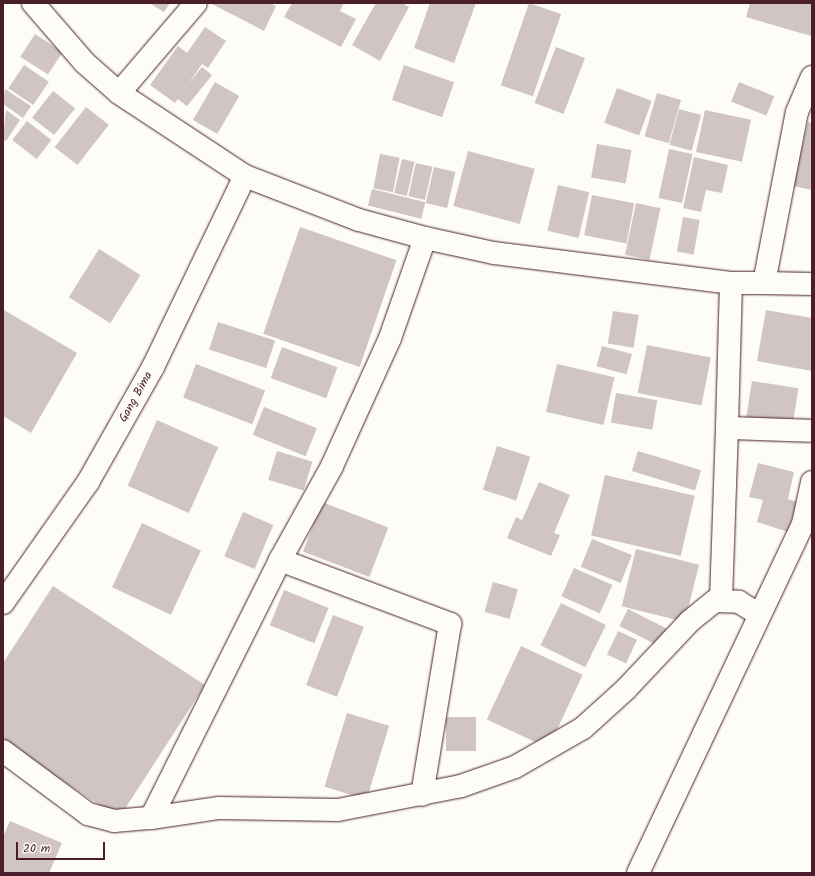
<!DOCTYPE html>
<html>
<head>
<meta charset="utf-8">
<style>
	body { margin:0 }
	#map { position:relative; width:815px; height:876px; overflow:hidden; background:#fdfcf7; font-family:Kalam,sans-serif }
	div>[style] { position:absolute }
	[style*='--x'] { left:calc(var(--x)*1px); top:calc(var(--y)*1px); width:calc(var(--w)*1px); rotate:calc(var(--a)*1deg) }
	.building>* { inset:0; background:#d0c5c4; transform-origin:0 0 }
	.roads { filter:drop-shadow(0 0 1px #4a1f2b) drop-shadow(0 0 1px #4a1f2b) }
	.minor>* { height:22px; margin:-11px; padding:0 11px; transform-origin:11px; border-radius:11px; background:#fdfcf7 }
	span { translate:-50% -50%; white-space:nowrap; text-align:center; line-height:1.15; -webkit-text-stroke:3px #fdfcf7; paint-order:stroke }
	.street-label { font-size:12px; color:#4a1f2b }
	.frame { position:absolute; inset:0; border:4px solid #4a1f2b; pointer-events:none }
	.scale { position:absolute; left:16px; top:842px; width:89px; height:18px; box-sizing:border-box; border:2px solid #4a1f2b; border-top:0; padding-left:5px; font-size:12px; line-height:14px; white-space:nowrap; color:#4a1f2b; -webkit-text-stroke:3px #fdfcf7; paint-order:stroke }
</style>
</head>
<body>
<div id="map">
	<div class="building">
		<div style="clip-path:polygon(149px 3px,170px 3px,164px 12px)"></div>
		<div style="clip-path:polygon(210px 3px,270px 3px,276px 6px,264px 31px)"></div>
		<div style="clip-path:polygon(292px 3px,344px 3px,340px 11px,356px 19px,341px 47px,284px 17px)"></div>
		<div style="clip-path:polygon(376px 3px,402px 3px,409px 7px,380px 61px,352px 45px)"></div>
		<div style="clip-path:polygon(430px 3px,476px 3px,454px 63px,414px 48px)"></div>
		<div style="left:529px;top:3px;width:34px;height:87px;rotate:19deg"></div>
		<div style="clip-path:polygon(750px 3px,812px 3px,811px 36px,746px 17px)"></div>
		<div style="clip-path:polygon(205px 27px,226px 41px,208px 68px,202px 64px,175px 103px,150px 85px,178px 46px,187px 53px)"></div>
		<div style="left:35px;top:34px;width:33px;height:27px;rotate:33deg"></div>
		<div style="left:556px;top:47px;width:31px;height:60px;rotate:21deg"></div>
		<div style="left:24px;top:65px;width:30px;height:28px;rotate:34deg"></div>
		<div style="left:404px;top:65px;width:53px;height:37px;rotate:19deg"></div>
		<div style="left:202px;top:67px;width:13px;height:40px;rotate:39deg"></div>
		<div style="left:215px;top:82px;width:28px;height:44px;rotate:30deg"></div>
		<div style="left:739px;top:82px;width:38px;height:21px;rotate:22deg"></div>
		<div style="left:617px;top:88px;width:37px;height:37px;rotate:20deg"></div>
		<div style="clip-path:polygon(5px 89px,31px 106px,23px 118px,3px 104px)"></div>
		<div style="left:53px;top:91px;width:28px;height:34px;rotate:38deg"></div>
		<div style="left:657px;top:93px;width:25px;height:45px;rotate:16deg"></div>
		<div style="left:86px;top:107px;width:29px;height:51px;rotate:38deg"></div>
		<div style="left:679px;top:109px;width:23px;height:37px;rotate:15deg"></div>
		<div style="clip-path:polygon(6px 110px,20px 120px,6px 141px,3px 139px)"></div>
		<div style="left:705px;top:110px;width:47px;height:43px;rotate:12deg"></div>
		<div style="left:27px;top:121px;width:31px;height:24px;rotate:38deg"></div>
		<div style="clip-path:polygon(808px 122px,812px 123px,812px 190px,793px 186px)"></div>
		<div style="left:597px;top:144px;width:35px;height:34px;rotate:10deg"></div>
		<div style="left:669px;top:149px;width:24px;height:50px;rotate:12deg"></div>
		<div style="left:468px;top:151px;width:69px;height:57px;rotate:15deg"></div>
		<div style="left:380px;top:154px;width:20px;height:35px;rotate:11deg"></div>
		<div style="clip-path:polygon(694px 157px,728px 165px,722px 193px,706px 190px,701px 212px,683px 208px)"></div>
		<div style="left:402px;top:159px;width:13px;height:35px;rotate:13deg"></div>
		<div style="left:416px;top:163px;width:17px;height:34px;rotate:13deg"></div>
		<div style="left:434px;top:167px;width:22px;height:37px;rotate:13deg"></div>
		<div style="left:558px;top:185px;width:32px;height:47px;rotate:13deg"></div>
		<div style="left:372px;top:189px;width:55px;height:17px;rotate:14deg"></div>
		<div style="left:592px;top:195px;width:43px;height:41px;rotate:11deg"></div>
		<div style="left:636px;top:203px;width:25px;height:53px;rotate:12deg"></div>
		<div style="left:683px;top:217px;width:17px;height:35px;rotate:10deg"></div>
		<div style="left:300px;top:227px;width:102px;height:113px;rotate:19deg"></div>
		<div style="left:99px;top:249px;width:49px;height:57px;rotate:32deg"></div>
		<div style="clip-path:polygon(4px 310px,77px 353px,31px 433px,3px 416px)"></div>
		<div style="clip-path:polygon(766px 310px,812px 318px,812px 371px,757px 361px)"></div>
		<div style="left:613px;top:311px;width:26px;height:33px;rotate:9deg"></div>
		<div style="left:218px;top:322px;width:60px;height:29px;rotate:18deg"></div>
		<div style="left:647px;top:345px;width:65px;height:49px;rotate:11deg"></div>
		<div style="left:602px;top:346px;width:31px;height:21px;rotate:15deg"></div>
		<div style="left:282px;top:347px;width:59px;height:33px;rotate:20deg"></div>
		<div style="left:196px;top:364px;width:74px;height:36px;rotate:21deg"></div>
		<div style="left:557px;top:364px;width:59px;height:49px;rotate:13deg"></div>
		<div style="left:752px;top:381px;width:47px;height:38px;rotate:9deg"></div>
		<div style="left:616px;top:393px;width:42px;height:30px;rotate:10deg"></div>
		<div style="left:264px;top:407px;width:57px;height:30px;rotate:22deg"></div>
		<div style="left:157px;top:420px;width:67px;height:72px;rotate:24deg"></div>
		<div style="left:497px;top:446px;width:35px;height:46px;rotate:18deg"></div>
		<div style="left:277px;top:451px;width:37px;height:30px;rotate:17deg"></div>
		<div style="left:638px;top:451px;width:66px;height:21px;rotate:17deg"></div>
		<div style="clip-path:polygon(758px 463px,794px 472px,788px 499px,797px 502px,788px 532px,757px 522px,763px 500px,749px 497px)"></div>
		<div style="left:605px;top:475px;width:92px;height:62px;rotate:13deg"></div>
		<div style="clip-path:polygon(539px 482px,570px 495px,554px 533px,560px 535px,551px 556px,507px 538px,516px 517px,522px 520px)"></div>
		<div style="left:322px;top:502px;width:71px;height:53px;rotate:21deg"></div>
		<div style="left:243px;top:512px;width:33px;height:48px;rotate:23deg"></div>
		<div style="left:142px;top:523px;width:65px;height:71px;rotate:25deg"></div>
		<div style="left:592px;top:539px;width:43px;height:30px;rotate:22deg"></div>
		<div style="left:636px;top:549px;width:65px;height:59px;rotate:14deg"></div>
		<div style="left:574px;top:568px;width:42px;height:31px;rotate:24deg"></div>
		<div style="left:493px;top:582px;width:26px;height:31px;rotate:16deg"></div>
		<div style="clip-path:polygon(53px 586px,205px 685px,119px 818px,3px 742px,3px 663px)"></div>
		<div style="left:284px;top:590px;width:48px;height:38px;rotate:22deg"></div>
		<div style="left:561px;top:603px;width:50px;height:47px;rotate:26deg"></div>
		<div style="left:628px;top:609px;width:47px;height:19px;rotate:27deg"></div>
		<div style="left:333px;top:615px;width:33px;height:75px;rotate:21deg"></div>
		<div style="left:618px;top:631px;width:21px;height:26px;rotate:25deg"></div>
		<div style="left:521px;top:646px;width:68px;height:81px;rotate:25deg"></div>
		<div style="left:347px;top:713px;width:44px;height:77px;rotate:17deg"></div>
		<div style="left:476px;top:717px;width:34px;height:30px;rotate:90deg"></div>
		<div style="clip-path:polygon(10px 821px,62px 843px,49px 873px,3px 873px,3px 837px)"></div>
	</div>
	<div class="roads">
		<div class="minor">
			<div style="--x:33;--y:3;--w:79;--a:49.1"></div>
			<div style="--x:85;--y:63;--w:45;--a:41.4"></div>
			<div style="--x:119;--y:93;--w:151;--a:33.4"></div>
			<div style="--x:245;--y:176;--w:122;--a:21.1"></div>
			<div style="--x:359;--y:220;--w:68;--a:15.3"></div>
			<div style="--x:425;--y:238;--w:71;--a:12.3"></div>
			<div style="--x:494;--y:253;--w:239;--a:7.2"></div>
			<div style="--x:731;--y:283;--w:145;--a:91.6"></div>
			<div style="--x:727;--y:428;--w:85;--a:2"></div>
			<div style="--x:119;--y:93;--w:118;--a:-49.5"></div>
			<div style="--x:731;--y:283;--w:33;--a:0"></div>
			<div style="--x:764;--y:283;--w:174;--a:-79.1"></div>
			<div style="--x:797;--y:112;--w:38;--a:-67"></div>
			<div style="--x:764;--y:283;--w:48;--a:1.2"></div>
			<div style="--x:280;--y:560;--w:182;--a:20.6"></div>
			<div style="--x:450;--y:624;--w:173;--a:99.3"></div>
			<div style="--x:721;--y:600;--w:172;--a:-88"></div>
			<div style="--x:3;--y:603;--w:148;--a:-54.9"></div>
			<div style="--x:88;--y:482;--w:132;--a:-60.5"></div>
			<div style="--x:153;--y:367;--w:212;--a:-64.3"></div>
			<div style="--x:3;--y:751;--w:106;--a:36.5"></div>
			<div style="--x:88;--y:814;--w:27;--a:15"></div>
			<div style="--x:114;--y:821;--w:37;--a:-5"></div>
			<div style="--x:151;--y:818;--w:288;--a:-63.4"></div>
			<div style="--x:280;--y:560;--w:107;--a:-61"></div>
			<div style="--x:332;--y:466;--w:141;--a:-65.6"></div>
			<div style="--x:390;--y:338;--w:106;--a:-70.7"></div>
			<div style="--x:151;--y:818;--w:69;--a:-8.4"></div>
			<div style="--x:219;--y:808;--w:119;--a:1"></div>
			<div style="--x:338;--y:810;--w:125;--a:-11"></div>
			<div style="--x:461;--y:786;--w:57;--a:-19.4"></div>
			<div style="--x:515;--y:767;--w:78;--a:-29.8"></div>
			<div style="--x:583;--y:728;--w:58;--a:-42.2"></div>
			<div style="--x:626;--y:689;--w:93;--a:-46.7"></div>
			<div style="--x:690;--y:621;--w:32;--a:-39"></div>
			<div style="--x:715;--y:601;--w:24;--a:2"></div>
			<div style="--x:739;--y:602;--w:22;--a:32"></div>
			<div style="--x:638;--y:873;--w:386;--a:-64.7"></div>
			<div style="--x:803;--y:524;--w:43;--a:-77.9"></div>
		</div>
	</div>
	<div class="street-label">
		<span style="left:136px;top:397px;rotate:-61deg">Gang Bima</span>
	</div>
	<div class="frame"></div>
	<div class="scale">20 m</div>
</div>
</body>
</html>
